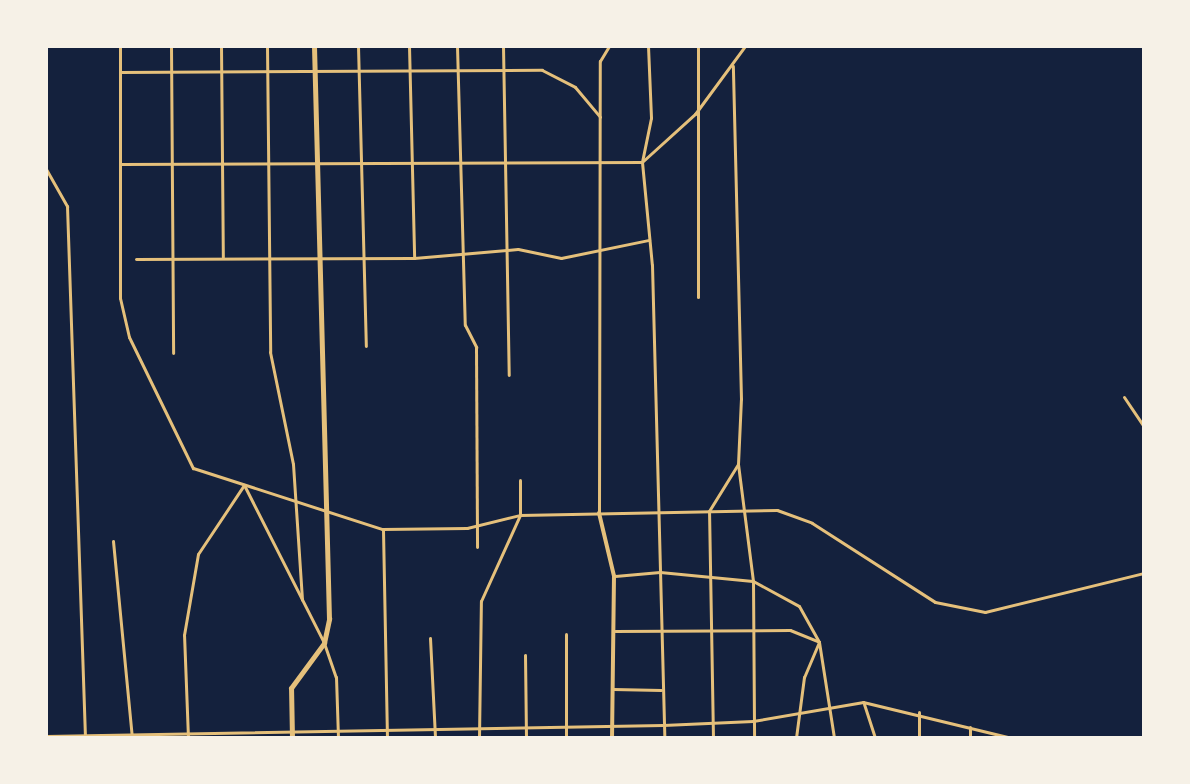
<!DOCTYPE html>
<html>
<head>
<meta charset="utf-8">
<style>
	body { margin:0 }
	#map { position:relative; width:1190px; height:784px; overflow:hidden; background:#14213d; font-family:Rubik,sans-serif }
	div>[style] { position:absolute }
	[style*='--x'] { left:calc(var(--x)*1px); top:calc(var(--y)*1px); width:calc(var(--w)*1px); rotate:calc(var(--a)*1deg) }
	.minor>* { height:3px; margin:-1.5px; padding:0 1.5px; transform-origin:1.5px; border-radius:1.5px; background:#e5c07b }
	.tertiary>* { height:4px; margin:-2px; padding:0 2px; transform-origin:2px; border-radius:2px; background:#e5c07b }
	.primary>* { height:5px; margin:-2.5px; padding:0 2.5px; transform-origin:2.5px; border-radius:2.5px; background:#e5c07b }
	span { translate:-50% -50%; white-space:nowrap; text-align:center; line-height:1.15; -webkit-text-stroke:8px #f6f1e7; paint-order:stroke }
	.frame { position:absolute; inset:0; border:48px solid #f6f1e7; pointer-events:none }
</style>
</head>
<body>
<div id="map">
	<div class="minor">
		<div style="--x:120;--y:46;--w:252;--a:90"></div>
		<div style="--x:120;--y:298;--w:40;--a:77"></div>
		<div style="--x:129;--y:337;--w:146;--a:64"></div>
		<div style="--x:193;--y:468;--w:199;--a:17.9"></div>
		<div style="--x:382;--y:529;--w:85;--a:-0.7"></div>
		<div style="--x:467;--y:528;--w:55;--a:-13.8"></div>
		<div style="--x:520;--y:515;--w:257;--a:-1.1"></div>
		<div style="--x:777;--y:510;--w:37;--a:20"></div>
		<div style="--x:812;--y:523;--w:146;--a:32.7"></div>
		<div style="--x:935;--y:602;--w:51;--a:11.3"></div>
		<div style="--x:985;--y:612;--w:164;--a:-13.8"></div>
		<div style="--x:171;--y:46;--w:307;--a:89.6"></div>
		<div style="--x:221;--y:46;--w:211;--a:89.5"></div>
		<div style="--x:267;--y:46;--w:306;--a:89.4"></div>
		<div style="--x:270;--y:352;--w:114;--a:78.4"></div>
		<div style="--x:293;--y:464;--w:136;--a:86.2"></div>
		<div style="--x:358;--y:46;--w:300;--a:88.5"></div>
		<div style="--x:409;--y:46;--w:212;--a:88.6"></div>
		<div style="--x:457;--y:46;--w:279;--a:88.4"></div>
		<div style="--x:465;--y:325;--w:25;--a:63"></div>
		<div style="--x:476;--y:347;--w:200;--a:89.7"></div>
		<div style="--x:503;--y:46;--w:329;--a:89"></div>
		<div style="--x:648;--y:46;--w:72;--a:87.6"></div>
		<div style="--x:651;--y:118;--w:45;--a:101.6"></div>
		<div style="--x:642;--y:162;--w:103;--a:84.5"></div>
		<div style="--x:652;--y:265;--w:473;--a:88.5"></div>
		<div style="--x:120;--y:72;--w:422;--a:-0.3"></div>
		<div style="--x:542;--y:70;--w:37;--a:27"></div>
		<div style="--x:575;--y:87;--w:39;--a:50"></div>
		<div style="--x:121;--y:164;--w:521;--a:-0.22"></div>
		<div style="--x:642;--y:162;--w:72;--a:-42.2"></div>
		<div style="--x:695;--y:114;--w:84;--a:-53.7"></div>
		<div style="--x:46;--y:169;--w:43;--a:60.4"></div>
		<div style="--x:67;--y:206;--w:532;--a:88.06"></div>
		<div style="--x:136;--y:259;--w:278;--a:-0.2"></div>
		<div style="--x:414;--y:258;--w:104;--a:-4.9"></div>
		<div style="--x:518;--y:249;--w:44;--a:11.8"></div>
		<div style="--x:561;--y:258;--w:90;--a:-11.6"></div>
		<div style="--x:698;--y:297;--w:251;--a:-90"></div>
		<div style="--x:1124;--y:397;--w:36;--a:56"></div>
		<div style="--x:738;--y:464;--w:118;--a:82.7"></div>
		<div style="--x:753;--y:581;--w:157;--a:89.6"></div>
		<div style="--x:244;--y:485;--w:177;--a:63.1"></div>
		<div style="--x:324;--y:643;--w:36;--a:71"></div>
		<div style="--x:336;--y:677;--w:61;--a:88.1"></div>
		<div style="--x:599;--y:513;--w:452;--a:-89.9"></div>
		<div style="--x:600;--y:61;--w:17;--a:-59"></div>
		<div style="--x:383;--y:530;--w:208;--a:88.9"></div>
		<div style="--x:113;--y:541;--w:198;--a:84.5"></div>
		<div style="--x:615;--y:576;--w:45;--a:-5.1"></div>
		<div style="--x:660;--y:572;--w:93;--a:5.5"></div>
		<div style="--x:753;--y:581;--w:52;--a:28.5"></div>
		<div style="--x:799;--y:606;--w:41;--a:60.9"></div>
		<div style="--x:819;--y:642;--w:38;--a:113"></div>
		<div style="--x:804;--y:677;--w:62;--a:97.5"></div>
		<div style="--x:615;--y:631;--w:175;--a:-0.3"></div>
		<div style="--x:790;--y:630;--w:31;--a:22"></div>
		<div style="--x:819;--y:642;--w:97;--a:81.1"></div>
		<div style="--x:566;--y:634;--w:104;--a:90"></div>
		<div style="--x:430;--y:638;--w:100;--a:87.1"></div>
		<div style="--x:525;--y:655;--w:83;--a:89.3"></div>
		<div style="--x:613;--y:689;--w:48;--a:1.2"></div>
		<div style="--x:864;--y:704;--w:36;--a:72"></div>
		<div style="--x:919;--y:712;--w:26;--a:90"></div>
		<div style="--x:970;--y:727;--w:11;--a:90"></div>
		<div style="--x:46;--y:736;--w:617;--a:-1.02"></div>
		<div style="--x:663;--y:725;--w:90;--a:-2.5"></div>
		<div style="--x:753;--y:721;--w:112;--a:-9.8"></div>
		<div style="--x:863;--y:702;--w:153;--a:13.6"></div>
		<div style="--x:188;--y:738;--w:103;--a:-92.2"></div>
		<div style="--x:184;--y:635;--w:82;--a:-80.2"></div>
		<div style="--x:198;--y:554;--w:83;--a:-56.3"></div>
		<div style="--x:479;--y:738;--w:137;--a:-89.2"></div>
		<div style="--x:481;--y:601;--w:94;--a:-65.6"></div>
		<div style="--x:520;--y:515;--w:35;--a:-90"></div>
		<div style="--x:713;--y:738;--w:227;--a:-91"></div>
		<div style="--x:709;--y:511;--w:55;--a:-58.3"></div>
		<div style="--x:738;--y:464;--w:65;--a:-87.4"></div>
		<div style="--x:741;--y:399;--w:333;--a:-91.4"></div>
	</div>
	<div class="tertiary">
		<div style="--x:599;--y:513;--w:65;--a:76.6"></div>
		<div style="--x:614;--y:576;--w:162;--a:90.7"></div>
	</div>
	<div class="primary">
		<div style="--x:292;--y:738;--w:50;--a:-91.1"></div>
		<div style="--x:291;--y:688;--w:56;--a:-53.7"></div>
		<div style="--x:324;--y:643;--w:25;--a:-78"></div>
		<div style="--x:329;--y:619;--w:573;--a:-91.5"></div>
	</div>
	<div class="frame"></div>
</div>
</body>
</html>
